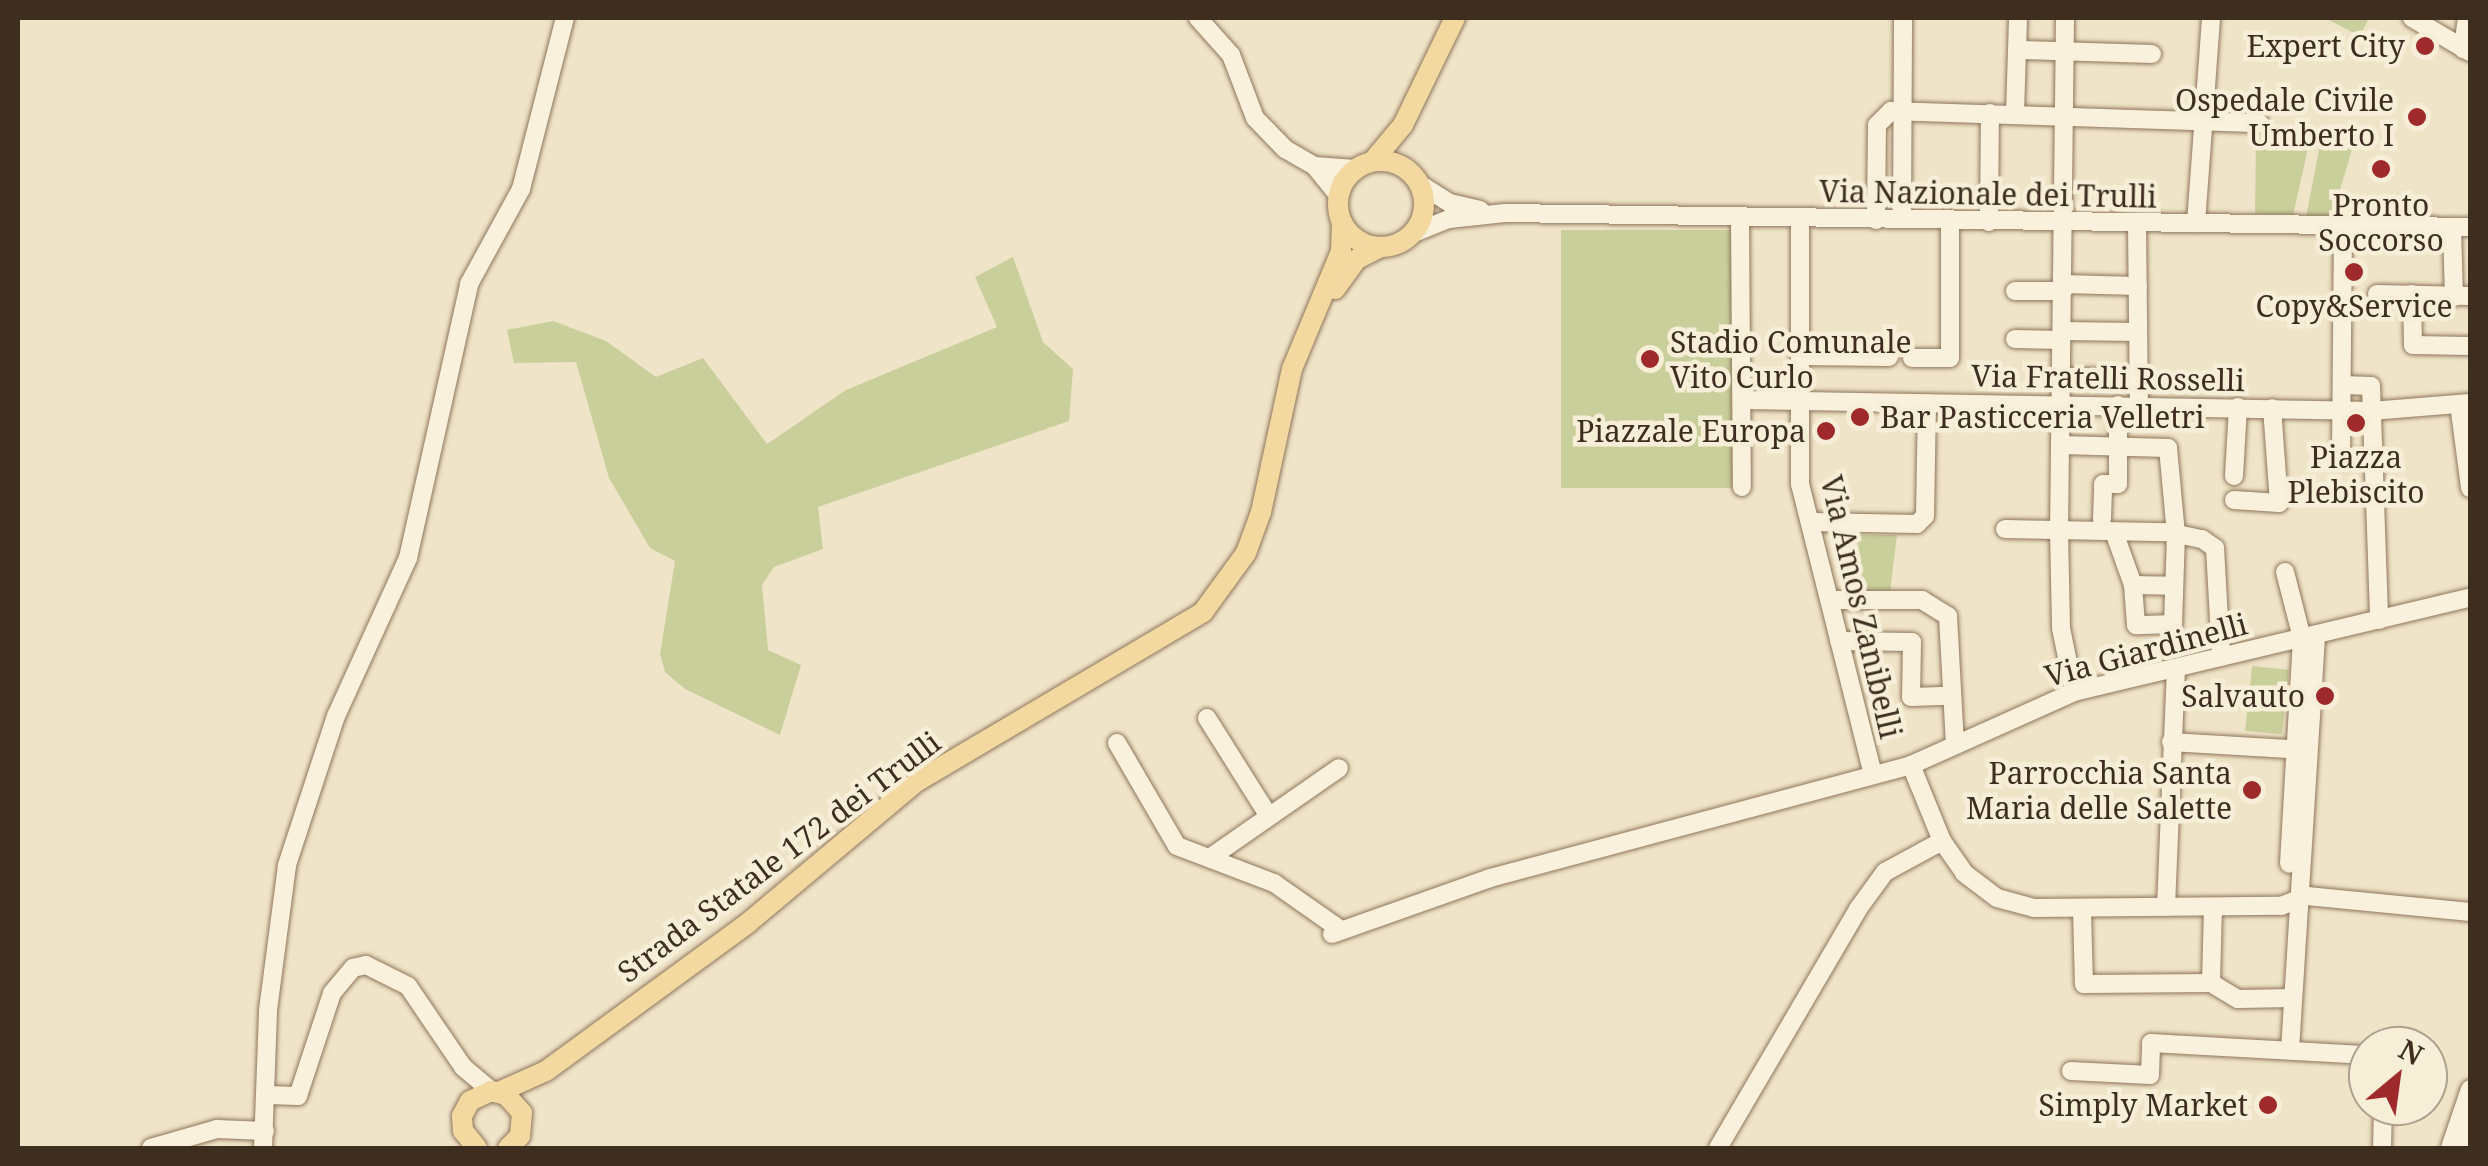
<!DOCTYPE html>
<html>
<head>
<meta charset="utf-8">
<style>
	body { margin:0 }
	#map { position:relative; width:2488px; height:1166px; overflow:hidden; background:#f0e4c8; font-family:"Noto Serif",serif }
	div>[style] { position:absolute }
	[style*='--x'] { left:calc(var(--x)*1px); top:calc(var(--y)*1px); width:calc(var(--w)*1px); rotate:calc(var(--a)*1deg) }
	.green>* { inset:0; background:#c9cf9b; transform-origin:0 0 }
	.roads { filter:drop-shadow(0 0 2px #8d765c) drop-shadow(0 0 2px #8d765c) }
	.minor>* { height:18px; margin:-9px; padding:0 9px; transform-origin:9px; border-radius:9px; background:#faf1dc }
	.major>* { height:20px; margin:-10px; padding:0 10px; transform-origin:10px; border-radius:10px; background:#f3d9a0 }
	.major>.ring { margin:-10px; padding:0; box-sizing:content-box; background:none; border:20px solid #f3d9a0; border-radius:50% }
	.dots>* { width:28px; height:28px; translate:-50% -50%; box-sizing:border-box; border:5px solid #f7eed8; border-radius:50% }
	span { translate:-50% -50%; white-space:nowrap; text-align:center; line-height:1.15; -webkit-text-stroke:9px #f7eed8; paint-order:stroke }
	.poi-label { font-size:30px; color:#3d2e20 }
	.right { translate:-100% -50%; text-align:right }
	.left { translate:0 -50%; text-align:left }
	.street-label { font-size:30px; color:#3d2e20 }
	.frame { position:absolute; inset:0; border:20px solid #3d2e20; pointer-events:none }
	.north { position:absolute; left:2348px; top:1026px; width:100px; height:100px; box-sizing:border-box; background:#f7eed8; border:2px solid #ada18e; border-radius:50%; rotate:29deg; font-size:28px; font-weight:700; line-height:40px; text-align:center; color:#3d2e20 }
	.north::after { content:''; display:block; margin:auto; width:35px; height:45px; background:#9e2a2b; clip-path:polygon(50% 0,100% 100%,50% 72%,0 100%) }
</style>
</head>
<body>
<div id="map">
	<div class="green">
		<div style="clip-path:polygon(2325px 18px,2369px 18px,2360px 36px)"></div>
		<div style="clip-path:polygon(2256px 134px,2310px 140px,2293px 215px,2255px 214px)"></div>
		<div style="clip-path:polygon(2321px 140px,2353px 146px,2332px 217px,2306px 217px)"></div>
		<div style="left:1561px;top:230px;width:173px;height:258px"></div>
		<div style="clip-path:polygon(1013px 257px,1043px 342px,1073px 369px,1069px 421px,818px 507px,823px 549px,774px 567px,762px 585px,768px 650px,801px 665px,780px 735px,685px 689px,665px 672px,660px 654px,675px 561px,650px 548px,609px 478px,576px 362px,514px 363px,507px 330px,553px 321px,606px 341px,656px 377px,703px 358px,767px 444px,846px 390px,997px 327px,975px 277px)"></div>
		<div style="clip-path:polygon(1833px 535px,1897px 535px,1890px 592px,1844px 591px)"></div>
		<div style="left:2252px;top:666px;width:37px;height:65px;rotate:6deg"></div>
	</div>
	<div class="roads">
		<div class="minor">
			<div style="--x:1198;--y:18;--w:50;--a:48.3"></div>
			<div style="--x:1231;--y:55;--w:67;--a:69.1"></div>
			<div style="--x:1255;--y:118;--w:43;--a:45.9"></div>
			<div style="--x:1285;--y:149;--w:34;--a:30"></div>
			<div style="--x:2065;--y:18;--w:513;--a:90.67"></div>
			<div style="--x:2059;--y:531;--w:97;--a:88.8"></div>
			<div style="--x:2061;--y:628;--w:65;--a:78.5"></div>
			<div style="--x:2412;--y:18;--w:67;--a:30.4"></div>
			<div style="--x:2463;--y:49;--w:31;--a:-83"></div>
			<div style="--x:2023;--y:50;--w:129;--a:1.8"></div>
			<div style="--x:2015;--y:114;--w:96;--a:-88.2"></div>
			<div style="--x:1421;--y:185;--w:34;--a:32"></div>
			<div style="--x:1450;--y:203;--w:31;--a:13"></div>
			<div style="--x:1339;--y:196;--w:38;--a:-129"></div>
			<div style="--x:1315;--y:166;--w:40;--a:4.3"></div>
			<div style="--x:1740;--y:219;--w:268;--a:89.6"></div>
			<div style="--x:1800;--y:219;--w:265;--a:90"></div>
			<div style="--x:1800;--y:484;--w:299;--a:75.9"></div>
			<div style="--x:1902;--y:219;--w:201;--a:-89.7"></div>
			<div style="--x:1876;--y:220;--w:95;--a:-89.4"></div>
			<div style="--x:1877;--y:125;--w:20;--a:-45"></div>
			<div style="--x:1891;--y:111;--w:369;--a:1.9"></div>
			<div style="--x:1989;--y:222;--w:109;--a:-89.5"></div>
			<div style="--x:2137;--y:223;--w:182;--a:89.4"></div>
			<div style="--x:2196;--y:223;--w:206;--a:-85.8"></div>
			<div style="--x:2343;--y:225;--w:234;--a:90.5"></div>
			<div style="--x:2341;--y:459;--w:32;--a:0"></div>
			<div style="--x:2452;--y:227;--w:70;--a:88.4"></div>
			<div style="--x:1414;--y:233;--w:38;--a:-22"></div>
			<div style="--x:1449;--y:219;--w:56;--a:-6.1"></div>
			<div style="--x:1505;--y:213;--w:965;--a:0.83"></div>
			<div style="--x:2063;--y:284;--w:75;--a:1.5"></div>
			<div style="--x:2015;--y:291;--w:48;--a:0"></div>
			<div style="--x:2377;--y:294;--w:93;--a:1.2"></div>
			<div style="--x:2412;--y:294;--w:51;--a:88.9"></div>
			<div style="--x:2413;--y:345;--w:57;--a:1"></div>
			<div style="--x:2062;--y:331;--w:76;--a:0.8"></div>
			<div style="--x:2015;--y:339;--w:46;--a:1.2"></div>
			<div style="--x:1800;--y:356;--w:89;--a:0.6"></div>
			<div style="--x:1912;--y:358;--w:38;--a:0"></div>
			<div style="--x:1950;--y:358;--w:137;--a:-90"></div>
			<div style="--x:2060;--y:377;--w:79;--a:0.7"></div>
			<div style="--x:2343;--y:385;--w:28;--a:2"></div>
			<div style="--x:2371;--y:386;--w:234;--a:88"></div>
			<div style="--x:1743;--y:400;--w:628;--a:1"></div>
			<div style="--x:2371;--y:411;--w:99;--a:-4.6"></div>
			<div style="--x:2459;--y:404;--w:85;--a:82.5"></div>
			<div style="--x:2061;--y:445;--w:107;--a:1.6"></div>
			<div style="--x:2168;--y:448;--w:86;--a:84.7"></div>
			<div style="--x:2176;--y:534;--w:90;--a:91.9"></div>
			<div style="--x:2173;--y:624;--w:37;--a:178"></div>
			<div style="--x:2136;--y:625;--w:40;--a:-94.3"></div>
			<div style="--x:2133;--y:585;--w:56;--a:-109.7"></div>
			<div style="--x:2234;--y:476;--w:69;--a:-86.7"></div>
			<div style="--x:2234;--y:500;--w:45;--a:3.8"></div>
			<div style="--x:2279;--y:503;--w:95;--a:-94.2"></div>
			<div style="--x:2102;--y:519;--w:35;--a:-88"></div>
			<div style="--x:2103;--y:484;--w:15;--a:0"></div>
			<div style="--x:2118;--y:484;--w:79;--a:-90"></div>
			<div style="--x:1812;--y:522;--w:105;--a:1.1"></div>
			<div style="--x:1917;--y:524;--w:11;--a:-45"></div>
			<div style="--x:1925;--y:516;--w:113;--a:-89"></div>
			<div style="--x:2005;--y:529;--w:163;--a:1.1"></div>
			<div style="--x:2168;--y:532;--w:35;--a:12"></div>
			<div style="--x:2202;--y:539;--w:16;--a:35"></div>
			<div style="--x:2215;--y:548;--w:109;--a:86.8"></div>
			<div style="--x:2285;--y:572;--w:68;--a:75.6"></div>
			<div style="--x:2302;--y:638;--w:226;--a:93.3"></div>
			<div style="--x:2133;--y:585;--w:39;--a:1"></div>
			<div style="--x:1831;--y:600;--w:91;--a:0"></div>
			<div style="--x:1922;--y:600;--w:31;--a:32"></div>
			<div style="--x:1948;--y:616;--w:128;--a:86.9"></div>
			<div style="--x:1839;--y:641;--w:73;--a:0.8"></div>
			<div style="--x:1912;--y:642;--w:55;--a:91"></div>
			<div style="--x:1911;--y:697;--w:38;--a:-2"></div>
			<div style="--x:1207;--y:718;--w:115;--a:57.8"></div>
			<div style="--x:2171;--y:742;--w:134;--a:3.4"></div>
			<div style="--x:1117;--y:743;--w:119;--a:59.8"></div>
			<div style="--x:1177;--y:846;--w:104;--a:20.9"></div>
			<div style="--x:1274;--y:883;--w:82;--a:35"></div>
			<div style="--x:1911;--y:765;--w:82;--a:67.8"></div>
			<div style="--x:1942;--y:841;--w:39;--a:55"></div>
			<div style="--x:1964;--y:873;--w:41;--a:37.1"></div>
			<div style="--x:1997;--y:898;--w:38;--a:15"></div>
			<div style="--x:2034;--y:908;--w:247;--a:-0.5"></div>
			<div style="--x:2281;--y:906;--w:28;--a:-21"></div>
			<div style="--x:2307;--y:896;--w:164;--a:5.6"></div>
			<div style="--x:1214;--y:855;--w:152;--a:-34.8"></div>
			<div style="--x:2166;--y:907;--w:239;--a:-87.6"></div>
			<div style="--x:2082;--y:910;--w:74;--a:88.5"></div>
			<div style="--x:2084;--y:984;--w:127;--a:-0.5"></div>
			<div style="--x:2211;--y:983;--w:31;--a:31"></div>
			<div style="--x:2238;--y:999;--w:55;--a:-1"></div>
			<div style="--x:1332;--y:934;--w:168;--a:-19.5"></div>
			<div style="--x:1490;--y:878;--w:436;--a:-15"></div>
			<div style="--x:1911;--y:765;--w:179;--a:-24.1"></div>
			<div style="--x:2074;--y:692;--w:407;--a:-13.4"></div>
			<div style="--x:2211;--y:983;--w:76;--a:-88.5"></div>
			<div style="--x:2290;--y:1050;--w:416;--a:-86.4"></div>
			<div style="--x:2071;--y:1071;--w:79;--a:2.9"></div>
			<div style="--x:2150;--y:1075;--w:32;--a:-88"></div>
			<div style="--x:2151;--y:1043;--w:217;--a:3.2"></div>
			<div style="--x:268;--y:1095;--w:30;--a:2"></div>
			<div style="--x:298;--y:1096;--w:108;--a:-71.7"></div>
			<div style="--x:332;--y:993;--w:33;--a:-50"></div>
			<div style="--x:353;--y:968;--w:13;--a:-13"></div>
			<div style="--x:366;--y:965;--w:47;--a:26.6"></div>
			<div style="--x:408;--y:986;--w:98;--a:55.8"></div>
			<div style="--x:463;--y:1067;--w:39;--a:40"></div>
			<div style="--x:151;--y:1148;--w:69;--a:-16.1"></div>
			<div style="--x:217;--y:1129;--w:48;--a:2.4"></div>
			<div style="--x:263;--y:1148;--w:138;--a:-87.9"></div>
			<div style="--x:268;--y:1010;--w:146;--a:-82.5"></div>
			<div style="--x:287;--y:865;--w:157;--a:-71.8"></div>
			<div style="--x:336;--y:716;--w:174;--a:-65.5"></div>
			<div style="--x:408;--y:558;--w:281;--a:-77.4"></div>
			<div style="--x:469;--y:284;--w:108;--a:-61.3"></div>
			<div style="--x:521;--y:189;--w:177;--a:-75.6"></div>
			<div style="--x:1718;--y:1148;--w:277;--a:-59.6"></div>
			<div style="--x:1858;--y:909;--w:46;--a:-53.9"></div>
			<div style="--x:1885;--y:872;--w:65;--a:-28.5"></div>
			<div style="--x:2382;--y:1148;--w:42;--a:-88.6"></div>
			<div style="--x:2450;--y:1148;--w:62;--a:-71.3"></div>
			<div style="--x:2465;--y:1148;--w:17;--a:-73"></div>
		</div>
		<div class="major">
			<div class="ring" style="left:1338px;top:161px;width:66px;height:66px"></div>
			<div style="--x:1373;--y:161;--w:47;--a:-50.2"></div>
			<div style="--x:1403;--y:125;--w:119;--a:-64.1"></div>
			<div style="--x:1335;--y:289;--w:37;--a:-54"></div>
			<div style="--x:1357;--y:259;--w:27;--a:-27"></div>
			<div style="--x:499;--y:1092;--w:51;--a:-24.1"></div>
			<div style="--x:546;--y:1071;--w:250;--a:-36.2"></div>
			<div style="--x:748;--y:923;--w:219;--a:-40"></div>
			<div style="--x:916;--y:782;--w:334;--a:-30.6"></div>
			<div style="--x:1203;--y:612;--w:73;--a:-53.9"></div>
			<div style="--x:1246;--y:553;--w:44;--a:-69.9"></div>
			<div style="--x:1261;--y:512;--w:146;--a:-77.8"></div>
			<div style="--x:1292;--y:369;--w:128;--a:-67.4"></div>
			<div style="--x:1341;--y:251;--w:29;--a:-88"></div>
			<div style="--x:477;--y:1148;--w:22;--a:-129"></div>
			<div style="--x:463;--y:1131;--w:15;--a:-94"></div>
			<div style="--x:462;--y:1116;--w:17;--a:-62"></div>
			<div style="--x:470;--y:1101;--w:23;--a:-25"></div>
			<div style="--x:491;--y:1091;--w:16;--a:15"></div>
			<div style="--x:506;--y:1095;--w:24;--a:48"></div>
			<div style="--x:522;--y:1113;--w:23;--a:95"></div>
			<div style="--x:520;--y:1136;--w:17;--a:135"></div>
		</div>
	</div>
	<div class="dots">
		<div style="left:2425px;top:46px;background:#9e2a2b"></div>
		<div style="left:2417px;top:117px;background:#9e2a2b"></div>
		<div style="left:2381px;top:169px;background:#9e2a2b"></div>
		<div style="left:2354px;top:272px;background:#9e2a2b"></div>
		<div style="left:1650px;top:359px;background:#9e2a2b"></div>
		<div style="left:1860px;top:417px;background:#9e2a2b"></div>
		<div style="left:2356px;top:423px;background:#9e2a2b"></div>
		<div style="left:1826px;top:431px;background:#9e2a2b"></div>
		<div style="left:2325px;top:696px;background:#9e2a2b"></div>
		<div style="left:2252px;top:790px;background:#9e2a2b"></div>
		<div style="left:2268px;top:1105px;background:#9e2a2b"></div>
	</div>
	<div class="poi-label">
		<span class="right" style="left:2405px;top:46px">Expert City</span>
		<span class="right" style="left:2394px;top:117px">Ospedale Civile<br>Umberto I</span>
		<span style="left:2381px;top:222px">Pronto<br>Soccorso</span>
		<span style="left:2354px;top:306px">Copy&amp;Service</span>
		<span class="left" style="left:1670px;top:359px">Stadio Comunale<br>Vito Curlo</span>
		<span class="left" style="left:1880px;top:417px">Bar Pasticceria Velletri</span>
		<span class="right" style="left:1806px;top:431px">Piazzale Europa</span>
		<span style="left:2356px;top:474px">Piazza<br>Plebiscito</span>
		<span class="right" style="left:2305px;top:696px">Salvauto</span>
		<span class="right" style="left:2232px;top:790px">Parrocchia Santa<br>Maria delle Salette</span>
		<span class="right" style="left:2248px;top:1105px">Simply Market</span>
	</div>
	<div class="street-label">
		<span style="left:1988px;top:194px;rotate:1deg">Via Nazionale dei Trulli</span>
		<span style="left:2108px;top:378px;rotate:1deg">Via Fratelli Rosselli</span>
		<span style="left:1861px;top:607px;rotate:77deg">Via Amos Zanibelli</span>
		<span style="left:2146px;top:650px;rotate:-15deg">Via Giardinelli</span>
		<span style="left:779px;top:857px;rotate:-37deg">Strada Statale 172 dei Trulli</span>
	</div>
	<div class="frame"></div>
	<div class="north">N</div>
</div>
</body>
</html>
